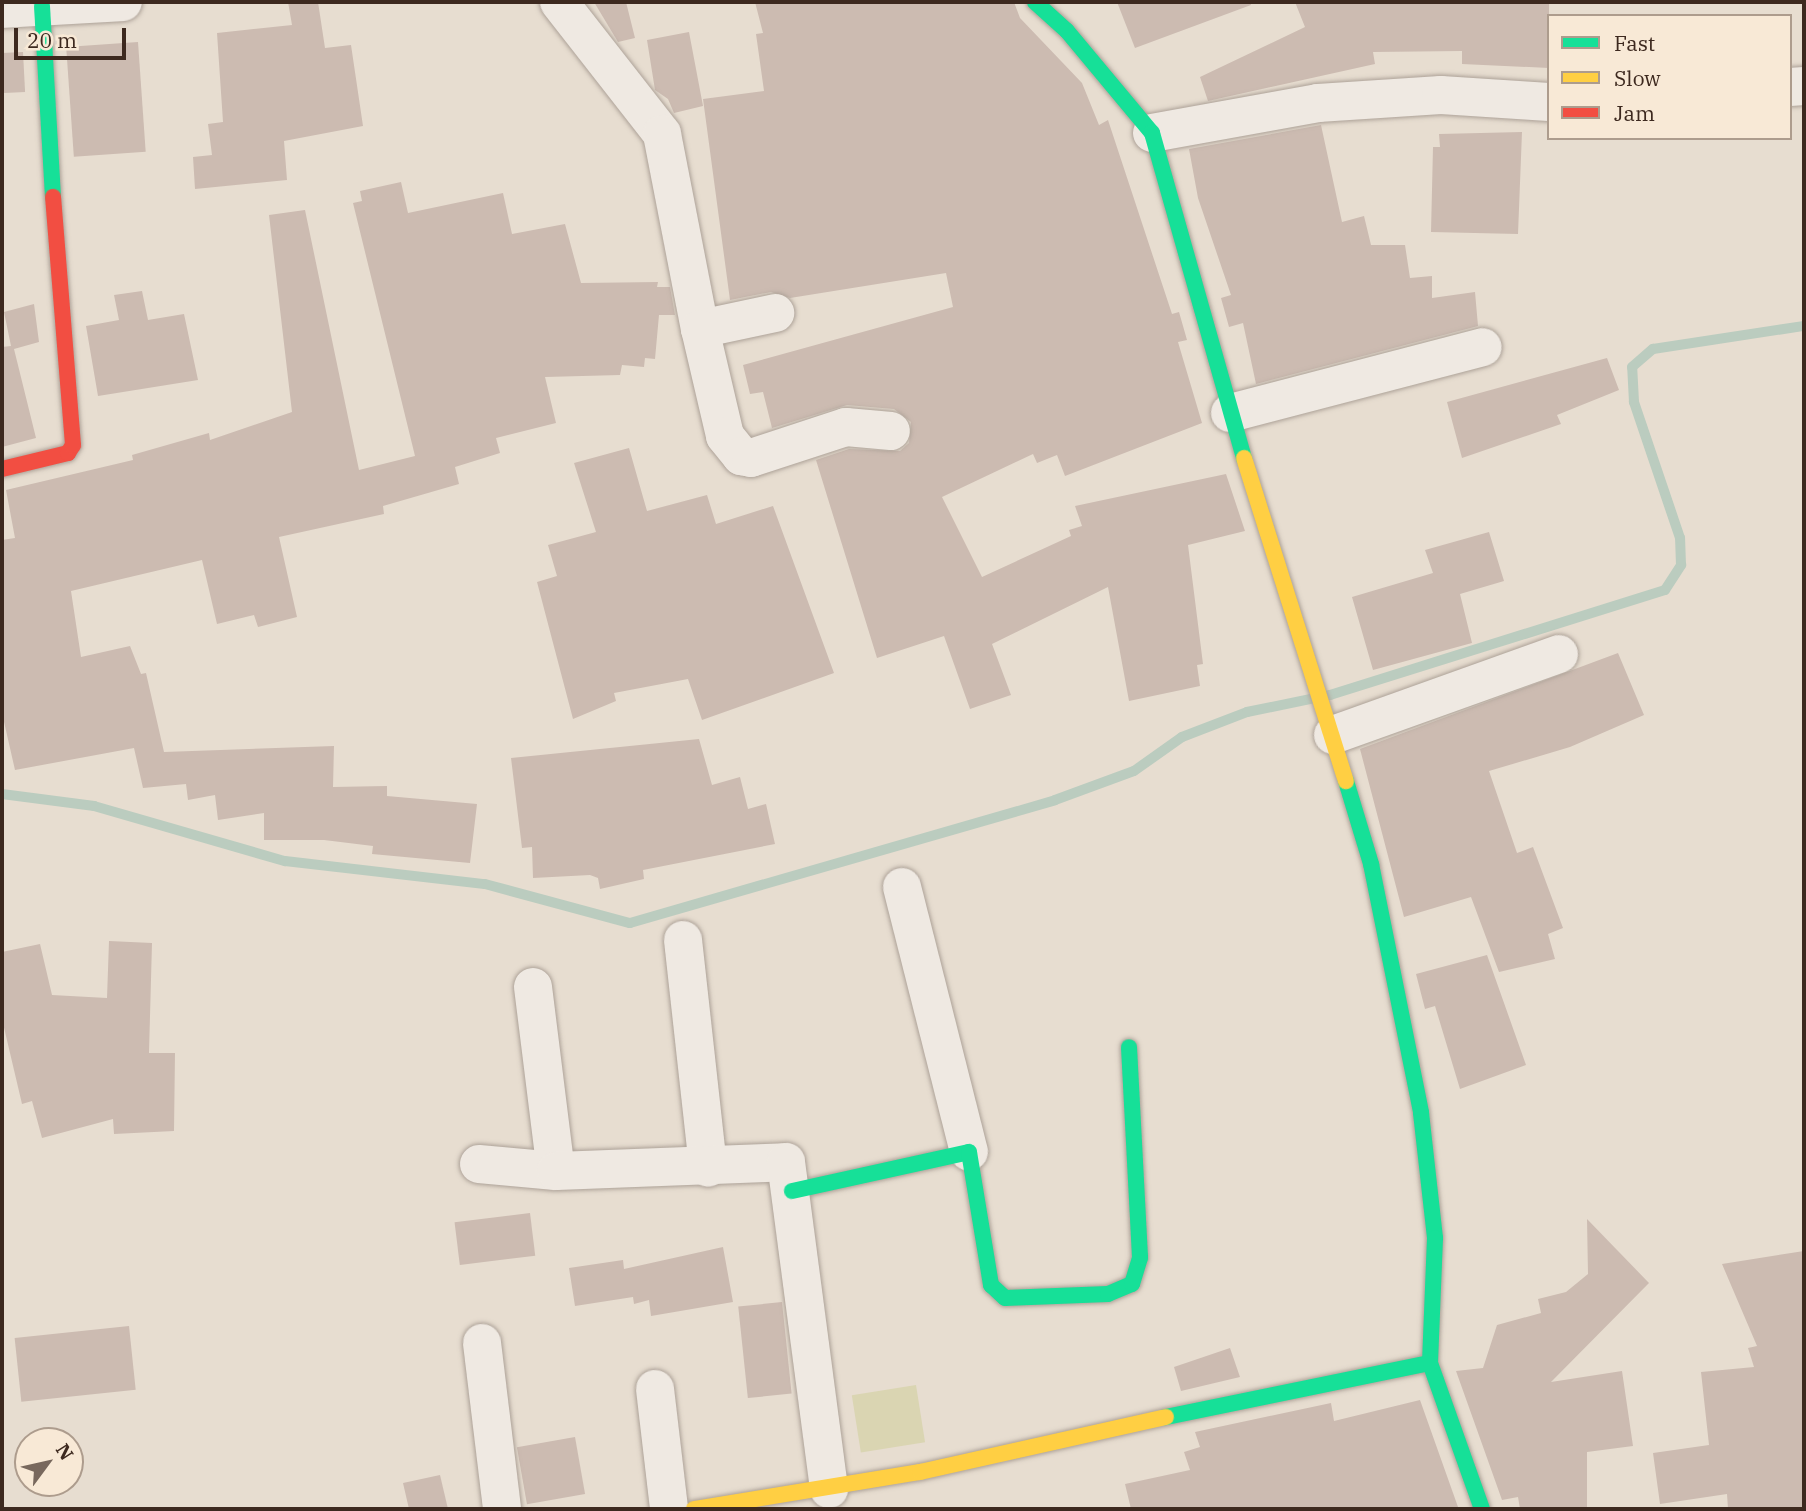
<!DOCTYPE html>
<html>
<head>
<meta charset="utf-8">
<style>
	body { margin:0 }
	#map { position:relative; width:1806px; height:1511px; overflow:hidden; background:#e7ddd0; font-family:"IBM Plex Serif",serif }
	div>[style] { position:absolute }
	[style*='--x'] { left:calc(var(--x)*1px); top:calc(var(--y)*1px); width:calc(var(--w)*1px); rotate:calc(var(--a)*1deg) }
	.green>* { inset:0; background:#dad5b2; transform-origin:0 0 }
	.stream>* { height:10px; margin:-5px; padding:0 5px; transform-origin:5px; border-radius:5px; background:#bbccbf }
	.building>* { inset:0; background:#ccbbb1; transform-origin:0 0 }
	.roads { filter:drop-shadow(0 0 2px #ada298) drop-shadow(0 0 2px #ada298) }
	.street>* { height:38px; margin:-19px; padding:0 19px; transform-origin:19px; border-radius:19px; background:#efe9e2 }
	.fast>* { height:16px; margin:-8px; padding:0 8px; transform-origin:8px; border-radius:8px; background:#16e098 }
	.slow>* { height:16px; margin:-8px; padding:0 8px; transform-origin:8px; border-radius:8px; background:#ffcf43 }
	.jam>* { height:16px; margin:-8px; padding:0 8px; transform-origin:8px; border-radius:8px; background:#f24e42 }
	span { translate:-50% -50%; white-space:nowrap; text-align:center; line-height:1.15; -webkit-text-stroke:7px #f8e9d6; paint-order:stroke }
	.frame { position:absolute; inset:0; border:4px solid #3d291f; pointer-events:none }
	.legend { position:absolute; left:1547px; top:14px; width:245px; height:126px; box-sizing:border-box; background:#f8e9d6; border:2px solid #ad9c8d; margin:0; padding:9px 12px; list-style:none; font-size:21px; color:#3d291f }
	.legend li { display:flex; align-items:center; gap:14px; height:35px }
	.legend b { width:35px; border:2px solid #ad9c8d }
	.north { position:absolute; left:14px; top:1427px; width:70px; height:70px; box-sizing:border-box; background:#f8e9d6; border:2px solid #ad9c8d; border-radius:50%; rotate:57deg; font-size:19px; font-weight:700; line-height:28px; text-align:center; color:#3d291f }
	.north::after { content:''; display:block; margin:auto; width:24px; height:32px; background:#78685d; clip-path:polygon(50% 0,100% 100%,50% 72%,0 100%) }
	.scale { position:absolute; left:14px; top:28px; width:112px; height:32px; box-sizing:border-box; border:4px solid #3d291f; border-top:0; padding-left:9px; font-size:21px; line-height:24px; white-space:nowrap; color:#3d291f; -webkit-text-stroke:5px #f8e9d6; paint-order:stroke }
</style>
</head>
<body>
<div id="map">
	<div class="green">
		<div style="left:916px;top:1385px;width:58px;height:65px;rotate:81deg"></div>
	</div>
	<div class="stream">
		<div style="--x:2;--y:794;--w:93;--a:7.4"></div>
		<div style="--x:94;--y:806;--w:199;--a:16.1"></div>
		<div style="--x:285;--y:861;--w:201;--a:6.6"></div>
		<div style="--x:485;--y:884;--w:150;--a:15.1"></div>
		<div style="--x:630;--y:923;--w:442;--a:-16.1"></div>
		<div style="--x:1055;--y:800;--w:84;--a:-20.2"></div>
		<div style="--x:1134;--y:771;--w:59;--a:-35.3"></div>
		<div style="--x:1182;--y:737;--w:70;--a:-21"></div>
		<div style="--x:1247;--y:712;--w:85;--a:-11.6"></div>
		<div style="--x:1330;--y:695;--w:351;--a:-17.4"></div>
		<div style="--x:1665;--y:590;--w:30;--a:-57"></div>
		<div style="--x:1681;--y:565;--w:27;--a:-92"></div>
		<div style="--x:1680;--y:538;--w:144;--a:-108.7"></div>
		<div style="--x:1634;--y:402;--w:35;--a:-93"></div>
		<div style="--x:1632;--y:367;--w:28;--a:-41"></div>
		<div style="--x:1653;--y:349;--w:153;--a:-8.7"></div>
	</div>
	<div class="building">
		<div style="clip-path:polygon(288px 2px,318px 2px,325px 48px,351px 45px,363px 126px,284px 141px,287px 180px,195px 189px,193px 157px,212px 155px,208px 124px,223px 122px,217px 33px,292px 25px)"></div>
		<div style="clip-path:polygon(594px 2px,626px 2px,635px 38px,618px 42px)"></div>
		<div style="clip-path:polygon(755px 2px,1014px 2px,1020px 18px,1082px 83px,1099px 125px,1108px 120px,1172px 314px,1179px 312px,1187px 340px,1178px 342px,1202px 423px,1065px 476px,1057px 455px,1037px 463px,1033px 454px,942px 497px,982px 577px,1071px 536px,1069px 530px,1082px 526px,1075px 506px,1226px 474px,1245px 531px,1188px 545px,1203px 664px,1197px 665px,1200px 686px,1129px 701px,1108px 587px,992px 644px,1011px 695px,970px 709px,944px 636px,877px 658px,816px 460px,849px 449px,900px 451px,909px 443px,911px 422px,894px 409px,847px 405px,772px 428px,763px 392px,750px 394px,743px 365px,953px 307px,946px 273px,790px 298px,771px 292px,730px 300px,703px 99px,764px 91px,756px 34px,763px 33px)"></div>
		<div style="clip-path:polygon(1117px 2px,1250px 2px,1251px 5px,1135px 48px)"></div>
		<div style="clip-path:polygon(1295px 2px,1549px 2px,1549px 68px,1462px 64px,1462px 51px,1373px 52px,1375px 64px,1208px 101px,1200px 77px,1305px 27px)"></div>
		<div style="clip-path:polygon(689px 32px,703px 106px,674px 113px,668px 99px,655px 90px,647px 40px)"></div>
		<div style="left:138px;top:42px;width:110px;height:72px;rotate:86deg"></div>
		<div style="left:23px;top:52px;width:40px;height:21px;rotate:87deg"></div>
		<div style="clip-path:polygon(1321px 125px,1342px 222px,1364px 216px,1371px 245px,1405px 245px,1410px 278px,1432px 276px,1432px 298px,1475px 292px,1478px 326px,1256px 384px,1243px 323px,1229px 327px,1221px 298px,1231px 295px,1198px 198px,1189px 149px)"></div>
		<div style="clip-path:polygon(1522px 132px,1518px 234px,1431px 232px,1433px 147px,1440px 147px,1439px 134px)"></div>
		<div style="clip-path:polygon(401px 182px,408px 213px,503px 193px,512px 234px,565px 224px,581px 283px,658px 282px,657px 287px,670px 287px,675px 315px,659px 315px,655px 359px,645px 358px,644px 367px,622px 365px,620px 375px,545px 377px,556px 423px,496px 438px,500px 453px,455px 467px,459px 484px,383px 506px,384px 514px,279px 537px,297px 617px,258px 627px,254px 615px,217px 624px,202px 560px,71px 591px,81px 657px,130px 646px,141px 674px,146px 673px,164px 752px,334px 746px,333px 787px,387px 786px,387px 796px,477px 804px,470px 863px,372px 854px,373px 846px,324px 840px,264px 840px,264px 813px,218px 820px,215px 795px,188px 800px,186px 784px,143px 788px,134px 748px,15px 770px,2px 713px,2px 540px,15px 538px,6px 490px,133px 460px,132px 455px,209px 433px,210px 440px,292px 412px,269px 215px,305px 210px,359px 470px,415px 456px,353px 203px,362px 201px,360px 191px)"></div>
		<div style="clip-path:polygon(142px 291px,148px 320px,184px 314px,198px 380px,98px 396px,86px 326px,119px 320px,114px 295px)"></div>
		<div style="clip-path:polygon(34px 304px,39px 342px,14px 349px,36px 438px,2px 447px,2px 347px,11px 346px,4px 312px)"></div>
		<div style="clip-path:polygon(1607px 358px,1619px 390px,1557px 415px,1561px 424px,1462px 458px,1447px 402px)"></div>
		<div style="clip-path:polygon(629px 448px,647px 511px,707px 495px,716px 524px,773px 506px,834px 673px,702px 720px,688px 679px,614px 693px,616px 701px,573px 719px,537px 582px,557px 576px,548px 545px,596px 532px,574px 463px)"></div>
		<div style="clip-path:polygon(1489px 532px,1504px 581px,1460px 594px,1472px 643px,1373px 670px,1352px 597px,1433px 573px,1425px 550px)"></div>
		<div style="clip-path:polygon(1618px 653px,1644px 715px,1570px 747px,1489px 771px,1517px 853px,1533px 847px,1563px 928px,1548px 934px,1555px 959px,1499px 972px,1471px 897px,1404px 917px,1360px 749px)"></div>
		<div style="clip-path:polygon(699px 739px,712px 785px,740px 777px,748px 809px,766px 804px,775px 844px,643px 870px,644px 879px,600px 889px,598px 878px,590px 875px,533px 878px,532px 847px,522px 848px,511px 758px)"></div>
		<div style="clip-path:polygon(109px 941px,152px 943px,149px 1053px,175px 1053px,174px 1131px,114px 1134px,113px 1119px,42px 1138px,32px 1101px,22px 1104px,2px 1019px,2px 952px,40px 944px,52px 995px,107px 998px)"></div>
		<div style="clip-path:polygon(1487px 955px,1526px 1065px,1460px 1089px,1435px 1006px,1425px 1009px,1416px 974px)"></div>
		<div style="left:530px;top:1213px;width:43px;height:76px;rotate:83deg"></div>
		<div style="clip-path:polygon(1587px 1219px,1649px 1283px,1551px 1382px,1622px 1371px,1633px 1446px,1587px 1452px,1587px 1509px,1520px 1509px,1518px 1497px,1502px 1500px,1456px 1371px,1483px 1368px,1497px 1325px,1541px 1313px,1538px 1299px,1566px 1292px,1588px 1274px)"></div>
		<div style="clip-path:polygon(723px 1247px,733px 1302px,651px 1316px,649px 1300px,634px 1304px,633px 1297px,575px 1306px,569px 1268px,623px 1260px,624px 1269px)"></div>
		<div style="clip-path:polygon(1804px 1251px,1804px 1509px,1728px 1509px,1727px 1494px,1660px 1504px,1653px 1453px,1709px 1445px,1701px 1372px,1754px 1367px,1748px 1348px,1757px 1346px,1722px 1264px)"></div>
		<div style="left:782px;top:1302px;width:92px;height:44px;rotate:84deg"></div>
		<div style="left:129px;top:1326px;width:64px;height:115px;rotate:84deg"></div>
		<div style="clip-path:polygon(1230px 1348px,1240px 1377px,1181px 1391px,1174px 1367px)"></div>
		<div style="clip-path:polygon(1420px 1400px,1458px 1507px,1131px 1509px,1125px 1484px,1190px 1470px,1184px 1452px,1200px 1447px,1195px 1432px,1331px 1403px,1334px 1421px)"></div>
		<div style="left:575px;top:1437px;width:58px;height:59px;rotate:80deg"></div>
		<div style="clip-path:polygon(440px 1475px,448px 1509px,409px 1509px,403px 1483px)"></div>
	</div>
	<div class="roads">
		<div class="street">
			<div style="--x:559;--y:2;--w:167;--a:52"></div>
			<div style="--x:662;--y:134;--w:199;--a:79"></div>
			<div style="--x:700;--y:329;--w:77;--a:-12"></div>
			<div style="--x:2;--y:9;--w:121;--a:-3.3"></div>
			<div style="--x:1790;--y:87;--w:14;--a:-4"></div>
			<div style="--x:1152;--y:133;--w:169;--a:-10.2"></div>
			<div style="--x:1318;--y:103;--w:123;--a:-3.7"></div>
			<div style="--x:1441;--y:95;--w:108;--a:3.7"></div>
			<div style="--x:700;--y:329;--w:110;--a:76.8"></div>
			<div style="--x:725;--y:436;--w:26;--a:51"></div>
			<div style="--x:741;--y:456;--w:10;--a:11"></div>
			<div style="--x:751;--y:458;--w:100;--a:-18.1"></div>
			<div style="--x:846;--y:427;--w:45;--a:5.1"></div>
			<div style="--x:1230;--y:413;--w:261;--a:-14.6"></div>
			<div style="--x:1333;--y:735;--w:240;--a:-19.7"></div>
			<div style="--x:902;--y:887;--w:273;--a:75.8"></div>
			<div style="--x:683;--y:940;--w:229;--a:83.7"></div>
			<div style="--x:533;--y:987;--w:185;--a:82.9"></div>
			<div style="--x:479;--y:1164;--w:77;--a:5.2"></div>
			<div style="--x:556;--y:1171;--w:230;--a:-2.2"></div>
			<div style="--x:786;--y:1162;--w:330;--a:82.5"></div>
			<div style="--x:482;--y:1343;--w:167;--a:83.1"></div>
			<div style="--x:655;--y:1389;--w:121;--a:83.3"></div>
		</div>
		<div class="fast">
			<div style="--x:1035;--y:2;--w:43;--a:42.2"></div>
			<div style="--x:1067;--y:31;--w:133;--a:50.2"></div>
			<div style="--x:1152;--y:133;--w:338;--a:74.2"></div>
			<div style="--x:42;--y:6;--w:191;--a:86.7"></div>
			<div style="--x:1346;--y:781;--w:87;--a:73.2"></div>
			<div style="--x:1371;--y:864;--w:254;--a:78.6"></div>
			<div style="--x:1421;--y:1113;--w:126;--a:83.6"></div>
			<div style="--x:1435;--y:1238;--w:125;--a:92.3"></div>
			<div style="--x:1430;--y:1363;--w:155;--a:70.4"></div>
			<div style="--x:792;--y:1191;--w:181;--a:-12.4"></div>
			<div style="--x:969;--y:1152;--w:135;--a:80.6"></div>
			<div style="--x:991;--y:1285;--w:19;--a:43"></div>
			<div style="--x:1005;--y:1298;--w:103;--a:-2.2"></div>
			<div style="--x:1108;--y:1294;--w:26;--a:-23"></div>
			<div style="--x:1132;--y:1284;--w:28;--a:-73"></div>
			<div style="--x:1140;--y:1257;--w:210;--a:-93"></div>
			<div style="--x:1166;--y:1417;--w:269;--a:-11.6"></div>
		</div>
		<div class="slow">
			<div style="--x:1244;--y:458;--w:339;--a:72.5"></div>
			<div style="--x:694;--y:1509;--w:229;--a:-9.3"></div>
			<div style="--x:920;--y:1472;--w:252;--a:-12.6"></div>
		</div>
		<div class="jam">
			<div style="--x:2;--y:469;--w:68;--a:-13.6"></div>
			<div style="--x:68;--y:453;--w:9;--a:-58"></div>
			<div style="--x:73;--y:445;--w:249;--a:-94.6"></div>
		</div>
	</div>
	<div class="frame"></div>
	<ul class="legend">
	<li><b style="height:9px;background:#16e098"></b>Fast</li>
	<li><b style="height:9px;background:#ffcf43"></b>Slow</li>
	<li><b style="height:9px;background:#f24e42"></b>Jam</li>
	</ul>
	<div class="north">N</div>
	<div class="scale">20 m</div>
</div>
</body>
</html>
